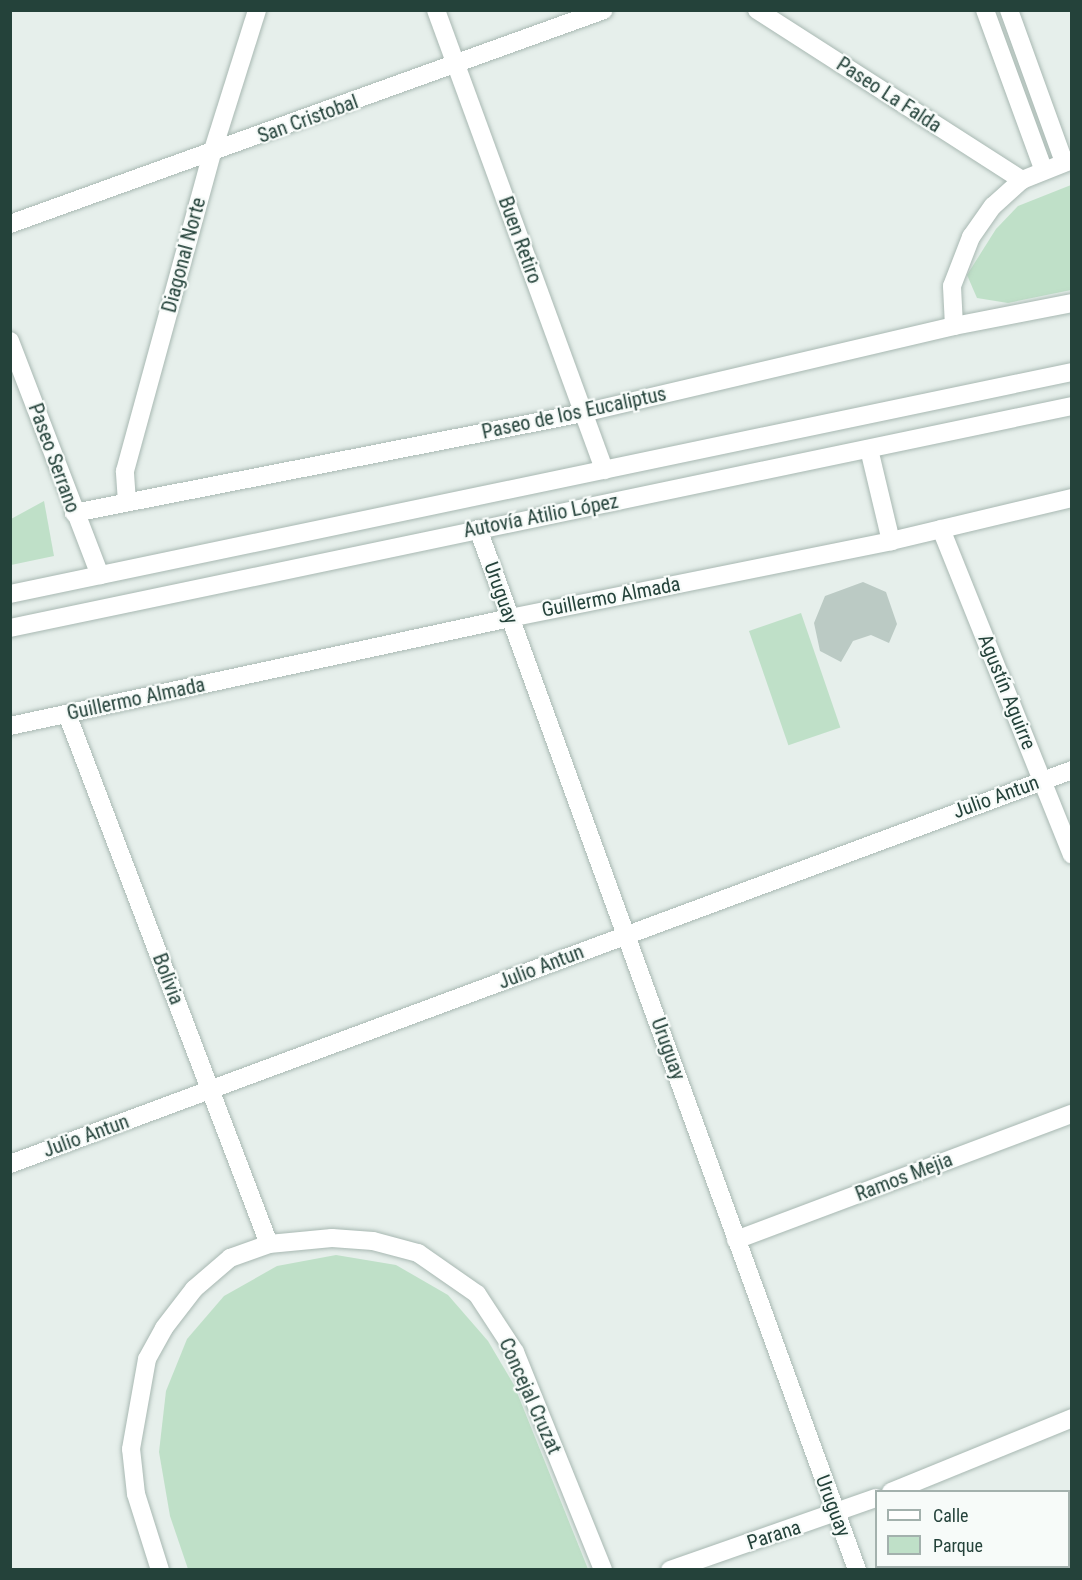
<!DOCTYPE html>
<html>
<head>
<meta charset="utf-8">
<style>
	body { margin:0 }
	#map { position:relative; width:1082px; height:1580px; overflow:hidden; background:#e6efeb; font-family:"Roboto Condensed",sans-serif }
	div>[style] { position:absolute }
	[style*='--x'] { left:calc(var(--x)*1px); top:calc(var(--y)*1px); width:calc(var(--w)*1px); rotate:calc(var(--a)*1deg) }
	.green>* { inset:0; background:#bfe0c8; transform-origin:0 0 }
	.building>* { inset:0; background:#bbcac4 }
	.roads { filter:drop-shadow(0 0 2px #a8b8b2) drop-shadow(0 0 2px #a8b8b2) }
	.minor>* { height:18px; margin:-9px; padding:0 9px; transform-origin:9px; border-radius:9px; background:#fff }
	.secondary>* { height:18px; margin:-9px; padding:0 9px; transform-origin:9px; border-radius:9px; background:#fff }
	span { translate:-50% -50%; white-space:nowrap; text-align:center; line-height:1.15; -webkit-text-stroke:4.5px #f7fbf9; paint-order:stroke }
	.street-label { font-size:20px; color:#24423a }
	.frame { position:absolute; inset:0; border:12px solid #24423a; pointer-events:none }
	.legend { position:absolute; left:875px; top:1490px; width:195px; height:78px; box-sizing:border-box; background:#f7fbf9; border:2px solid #a3b1ad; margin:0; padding:8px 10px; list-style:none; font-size:18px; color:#24423a }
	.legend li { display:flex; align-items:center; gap:12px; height:30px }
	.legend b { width:30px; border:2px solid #a3b1ad }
</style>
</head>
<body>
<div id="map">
	<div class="green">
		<div style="clip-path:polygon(1071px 185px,1071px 290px,1008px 303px,977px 298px,967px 275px,996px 229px,1018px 206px)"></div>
		<div style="clip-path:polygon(44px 501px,54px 556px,11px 565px,11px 519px)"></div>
		<div style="left:801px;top:613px;width:121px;height:55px;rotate:71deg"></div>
		<div style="clip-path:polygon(336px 1255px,396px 1265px,448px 1295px,488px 1341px,514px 1385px,588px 1569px,188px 1569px,170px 1516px,159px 1452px,166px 1391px,187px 1339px,224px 1296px,277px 1266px)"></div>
	</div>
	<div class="building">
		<div style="clip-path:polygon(863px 582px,886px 592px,897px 624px,889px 643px,871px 635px,853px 641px,841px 662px,820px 651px,814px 623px,825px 596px)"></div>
	</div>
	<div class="roads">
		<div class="minor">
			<div style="--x:436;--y:10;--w:490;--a:69.9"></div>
			<div style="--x:757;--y:10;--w:315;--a:32.7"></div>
			<div style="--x:985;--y:10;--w:171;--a:69.9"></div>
			<div style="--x:1009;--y:10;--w:162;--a:70.1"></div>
			<div style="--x:10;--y:224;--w:631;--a:-19.81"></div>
			<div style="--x:954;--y:326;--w:40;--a:-92.9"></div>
			<div style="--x:952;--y:286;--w:53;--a:-68.8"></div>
			<div style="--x:971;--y:237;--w:38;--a:-55"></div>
			<div style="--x:993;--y:206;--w:39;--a:-42"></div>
			<div style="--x:1022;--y:180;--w:54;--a:-21.8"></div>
			<div style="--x:10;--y:341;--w:251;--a:69"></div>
			<div style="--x:869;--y:449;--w:95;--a:76.6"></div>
			<div style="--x:127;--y:502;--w:31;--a:-94"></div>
			<div style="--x:125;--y:471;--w:330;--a:-74.7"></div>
			<div style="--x:212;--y:153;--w:150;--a:-72.5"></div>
			<div style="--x:74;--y:513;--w:519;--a:-11.11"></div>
			<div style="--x:583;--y:413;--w:381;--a:-13.2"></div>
			<div style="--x:954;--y:326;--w:120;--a:-11"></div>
			<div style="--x:478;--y:529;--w:1108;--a:69.99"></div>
			<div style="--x:941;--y:529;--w:351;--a:68.1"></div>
			<div style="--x:67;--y:714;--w:567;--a:69.14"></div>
			<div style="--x:10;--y:726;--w:512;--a:-12.19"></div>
			<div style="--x:510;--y:618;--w:389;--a:-11.4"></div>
			<div style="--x:891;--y:541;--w:186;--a:-13.4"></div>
			<div style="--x:10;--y:1164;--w:1133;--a:-20.35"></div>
			<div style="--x:736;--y:1240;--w:359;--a:-20.6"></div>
			<div style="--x:891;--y:1492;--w:196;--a:-22.2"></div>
			<div style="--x:160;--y:1570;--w:80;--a:-107.5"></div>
			<div style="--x:136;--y:1494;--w:45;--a:-96.3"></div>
			<div style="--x:131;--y:1449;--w:91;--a:-79.9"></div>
			<div style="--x:147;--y:1359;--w:35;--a:-61"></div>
			<div style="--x:164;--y:1328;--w:49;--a:-52.4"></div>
			<div style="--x:194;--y:1289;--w:48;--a:-40.7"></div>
			<div style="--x:230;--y:1258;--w:41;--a:-19.7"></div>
			<div style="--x:269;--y:1244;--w:63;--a:-5.4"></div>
			<div style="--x:332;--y:1238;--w:41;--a:4.2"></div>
			<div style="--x:373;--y:1241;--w:47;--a:14.9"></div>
			<div style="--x:418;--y:1253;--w:72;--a:34.8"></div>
			<div style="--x:477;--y:1294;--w:69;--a:56.8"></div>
			<div style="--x:515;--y:1352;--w:235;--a:68"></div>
			<div style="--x:670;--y:1570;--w:218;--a:-19.3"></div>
		</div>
		<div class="secondary">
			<div style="--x:10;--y:594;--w:1085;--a:-11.81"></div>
			<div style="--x:10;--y:628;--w:1085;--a:-11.81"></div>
		</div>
	</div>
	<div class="street-label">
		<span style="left:889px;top:95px;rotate:33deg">Paseo La Falda</span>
		<span style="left:308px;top:119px;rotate:-20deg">San Cristobal</span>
		<span style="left:520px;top:240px;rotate:70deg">Buen Retiro</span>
		<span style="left:184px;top:255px;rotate:-75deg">Diagonal Norte</span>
		<span style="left:574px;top:413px;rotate:-12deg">Paseo de los Eucaliptus</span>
		<span style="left:54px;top:458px;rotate:70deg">Paseo Serrano</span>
		<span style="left:541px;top:516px;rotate:-11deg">Autovía Atilio López</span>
		<span style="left:501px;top:593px;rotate:70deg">Uruguay</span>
		<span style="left:611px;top:597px;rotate:-11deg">Guillermo Almada</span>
		<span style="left:1007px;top:692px;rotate:68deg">Agustín Aguirre</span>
		<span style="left:136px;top:699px;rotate:-12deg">Guillermo Almada</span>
		<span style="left:996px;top:797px;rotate:-20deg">Julio Antun</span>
		<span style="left:541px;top:967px;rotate:-21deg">Julio Antun</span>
		<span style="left:168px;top:979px;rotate:69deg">Bolivia</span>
		<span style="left:668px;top:1049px;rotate:70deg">Uruguay</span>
		<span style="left:86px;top:1136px;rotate:-20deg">Julio Antun</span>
		<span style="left:904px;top:1177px;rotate:-21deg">Ramos Mejia</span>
		<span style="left:530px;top:1396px;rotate:66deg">Concejal Cruzat</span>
		<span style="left:833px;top:1506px;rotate:69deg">Uruguay</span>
		<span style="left:774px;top:1535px;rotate:-18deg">Parana</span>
	</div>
	<div class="frame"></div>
	<ul class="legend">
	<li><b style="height:8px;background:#fff"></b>Calle</li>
	<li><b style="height:16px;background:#bfe0c8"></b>Parque</li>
	</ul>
</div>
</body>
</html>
